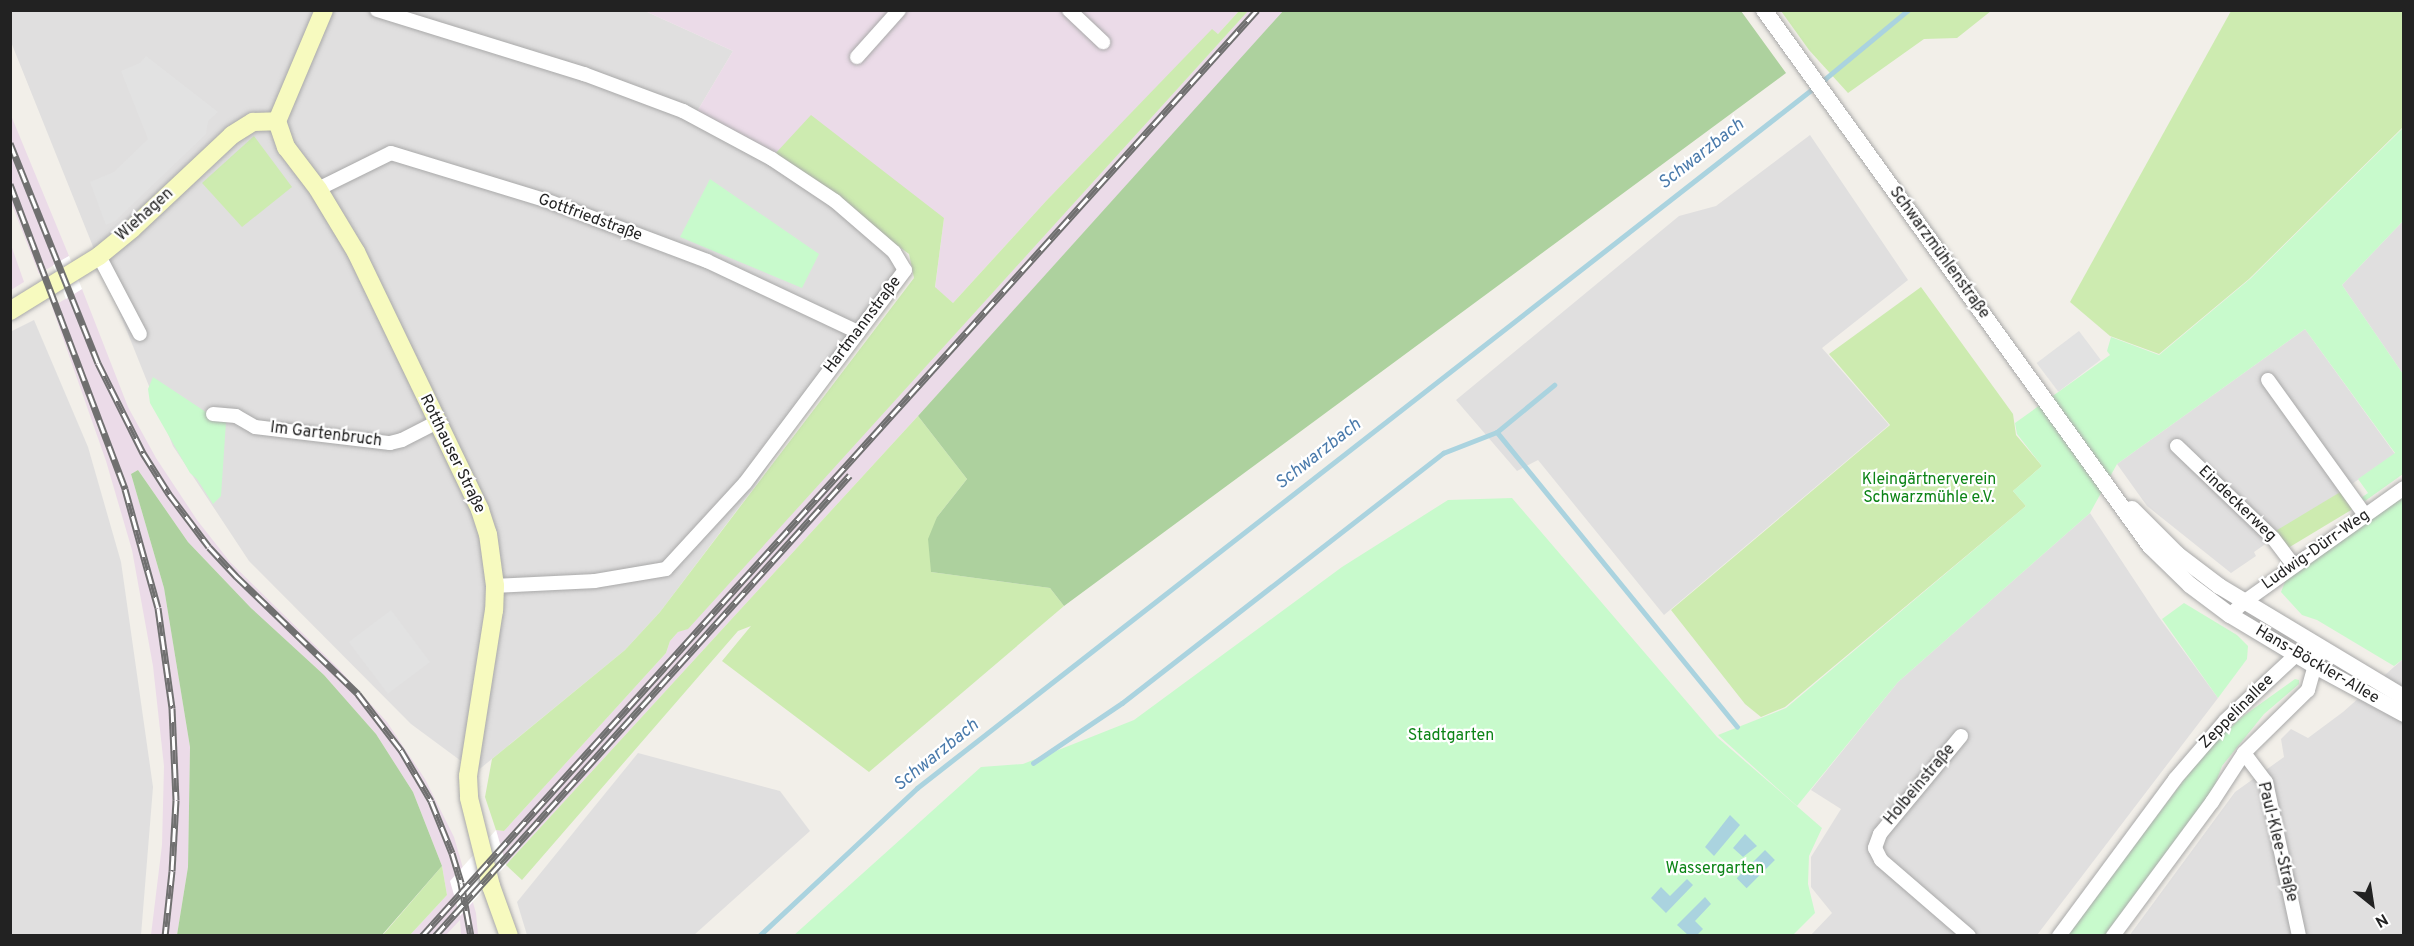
<!DOCTYPE html>
<html>
<head>
<meta charset="utf-8">
<style>
	body { margin:0 }
	#map { position:relative; width:2414px; height:946px; overflow:hidden; background:#f2efe9; font-family:Overpass,sans-serif }
	div>[style] { position:absolute }
	[style*='--x'] { left:calc(var(--x)*1px); top:calc(var(--y)*1px); width:calc(var(--w)*1px); rotate:calc(var(--a)*1deg) }
	.residential>* { inset:0; background:#e0dfdf }
	.industrial>* { inset:0; background:#ebdbe8 }
	.grass>* { inset:0; background:#cdebb0; transform-origin:0 0 }
	.forest>* { inset:0; background:#add19e }
	.park>* { inset:0; background:#c8facc }
	.parking>* { inset:0; background:#e2e2e2; transform-origin:0 0 }
	.water>* { inset:0; background:#aad3df; transform-origin:0 0 }
	.pier>* { inset:0; background:#fff }
	.stream>* { height:4.5px; margin:-2.25px; padding:0 2.25px; transform-origin:2.25px; border-radius:2.25px; background:#aad3df }
	.roads { filter:drop-shadow(0 0 2px #a9a9a9) drop-shadow(0 0 2px #a9a9a9) }
	.minor>* { height:14px; margin:-7px; padding:0 7px; transform-origin:7px; border-radius:7px; background:#fff }
	.tertiary>* { height:16px; margin:-8px; padding:0 8px; transform-origin:8px; border-radius:8px; background:#fff }
	.secondary>* { height:18px; margin:-9px; padding:0 9px; transform-origin:9px; border-radius:9px; background:#f7fabf }
	.rail>* { height:7px; margin-top:-3.5px; transform-origin:0; background:repeating-linear-gradient(90deg,#fff 0 14px,#707070 0 28px); box-sizing:border-box; border-block:2px solid #707070 }
	span { translate:-50% -50%; white-space:nowrap; text-align:center; line-height:1.15; -webkit-text-stroke:4.5px #fff; paint-order:stroke }
	.street-label { font-size:16px; color:#222 }
	.park-label { font-size:16px; color:#0c8416 }
	.water-label { font-size:18px; color:#4a7aab; font-style:italic }
	.frame { position:absolute; inset:0; border:12px solid #222; pointer-events:none }
	.north { position:absolute; left:2342px; top:874px; width:60px; height:60px; -webkit-text-stroke:4px #fff; paint-order:stroke; rotate:150deg; font-size:16px; font-weight:700; line-height:24px; text-align:center; color:#222 }
	.north::after { content:''; display:block; margin:auto; width:21px; height:27px; background:#222; clip-path:polygon(50% 0,100% 100%,50% 72%,0 100%) }
</style>
</head>
<body>
<div id="map">
	<div class="residential">
		<div style="clip-path:polygon(11px 11px,645px 11px,733px 51px,695px 115px,771px 160px,892px 252px,902px 270px,855px 331px,756px 485px,660px 612px,625px 650px,476px 772px,411px 724px,249px 561px,173px 446px,11px 42px)"></div>
		<div style="clip-path:polygon(1810px 135px,1908px 280px,1822px 348px,1889px 425px,1664px 615px,1538px 460px,1517px 471px,1456px 400px,1679px 216px,1716px 206px)"></div>
		<div style="clip-path:polygon(2403px 221px,2403px 374px,2342px 285px)"></div>
		<div style="clip-path:polygon(34px 320px,88px 447px,121px 562px,153px 787px,141px 935px,11px 935px,10px 332px)"></div>
		<div style="clip-path:polygon(2305px 329px,2395px 454px,2254px 552px,2256px 556px,2231px 573px,2147px 506px,2117px 464px)"></div>
		<div style="clip-path:polygon(2090px 513px,2158px 616px,2218px 698px,2037px 935px,1810px 936px,1832px 913px,1811px 887px,1811px 857px,1841px 809px,1811px 790px,1898px 682px)"></div>
		<div style="clip-path:polygon(2403px 659px,2403px 935px,2129px 936px,2235px 792px,2284px 757px,2281px 739px,2291px 729px,2308px 738px,2343px 712px)"></div>
		<div style="clip-path:polygon(638px 753px,780px 791px,810px 831px,694px 935px,527px 935px,517px 902px)"></div>
	</div>
	<div class="industrial">
		<div style="clip-path:polygon(645px 11px,894px 11px,857px 53px,856px 66px,906px 11px,1239px 11px,1218px 34px,1212px 30px,1047px 200px,953px 303px,935px 288px,944px 218px,774px 155px,695px 115px,733px 51px)"></div>
		<div style="clip-path:polygon(1248px 11px,1284px 11px,918px 416px,506px 865px,496px 830px,504px 831px,666px 653px,670px 641px,678px 632px,688px 628px)"></div>
		<div style="clip-path:polygon(10px 113px,69px 256px,39px 274px,11px 202px)"></div>
		<div style="clip-path:polygon(10px 242px,24px 282px,11px 290px,10px 290px)"></div>
		<div style="clip-path:polygon(82px 289px,128px 407px,156px 458px,197px 520px,230px 562px,339px 669px,387px 722px,425px 779px,454px 837px,476px 913px,478px 935px,461px 935px,460px 920px,446px 935px,410px 935px,447px 895px,442px 866px,413px 792px,376px 734px,324px 675px,251px 608px,188px 542px,138px 470px,131px 474px,164px 588px,190px 747px,188px 867px,177px 935px,151px 935px,162px 845px,164px 766px,153px 666px,132px 550px,106px 461px,52px 307px)"></div>
	</div>
	<div class="grass">
		<div style="clip-path:polygon(1239px 11px,1248px 11px,688px 629px,678px 632px,670px 641px,666px 653px,504px 831px,496px 830px,485px 797px,492px 759px,625px 650px,660px 612px,914px 278px,909px 254px,774px 155px,811px 115px,944px 218px,935px 287px,953px 303px,1047px 200px,1212px 29px,1218px 34px)"></div>
		<div style="clip-path:polygon(1781px 11px,1991px 11px,1957px 38px,1924px 39px,1848px 93px,1809px 50px)"></div>
		<div style="clip-path:polygon(2231px 11px,2403px 11px,2403px 127px,2249px 279px,2159px 354px,2110px 336px,2070px 302px)"></div>
		<div style="clip-path:polygon(254px 136px,292px 187px,242px 227px,202px 183px)"></div>
		<div style="clip-path:polygon(1921px 287px,2013px 414px,2016px 435px,2042px 466px,2013px 491px,2026px 506px,1785px 707px,1761px 717px,1745px 704px,1671px 610px,1890px 425px,1829px 354px)"></div>
		<div style="clip-path:polygon(918px 416px,967px 479px,937px 517px,931px 572px,1050px 588px,1064px 606px,869px 772px,722px 661px,751px 626px,738px 631px,522px 880px,506px 865px)"></div>
		<div style="left:2342px;top:491px;width:21px;height:77px;rotate:59deg"></div>
		<div style="clip-path:polygon(442px 866px,447px 895px,410px 935px,382px 936px)"></div>
	</div>
	<div class="forest">
		<div style="clip-path:polygon(1284px 10px,1741px 11px,1786px 73px,1064px 606px,1050px 588px,931px 572px,928px 539px,937px 517px,967px 479px,918px 416px)"></div>
		<div style="clip-path:polygon(138px 470px,188px 542px,251px 608px,324px 675px,376px 734px,413px 792px,442px 866px,382px 935px,177px 935px,188px 867px,190px 747px,164px 588px,131px 474px)"></div>
	</div>
	<div class="park">
		<div style="clip-path:polygon(2403px 128px,2403px 221px,2342px 285px,2403px 374px,2403px 474px,2365px 501px,2361px 498px,2368px 493px,2358px 479px,2395px 453px,2305px 329px,2117px 464px,2090px 513px,1898px 682px,1797px 806px,1718px 735px,1786px 708px,2026px 506px,2013px 491px,2042px 466px,2017px 434px,2015px 423px,2110px 355px,2107px 351px,2111px 337px,2159px 355px,2250px 279px)"></div>
		<div style="clip-path:polygon(710px 179px,819px 254px,802px 288px,680px 237px)"></div>
		<div style="clip-path:polygon(153px 377px,221px 422px,226px 422px,221px 496px,213px 504px,197px 479px,190px 473px,150px 403px,148px 389px)"></div>
		<div style="clip-path:polygon(2403px 494px,2403px 659px,2394px 666px,2317px 620px,2302px 615px,2281px 592px,2286px 579px)"></div>
		<div style="clip-path:polygon(1512px 498px,1717px 737px,1822px 828px,1809px 856px,1808px 884px,1815px 913px,1793px 935px,793px 936px,981px 767px,1023px 764px,1134px 720px,1342px 567px,1448px 500px)"></div>
		<div style="clip-path:polygon(2184px 603px,2237px 635px,2248px 646px,2247px 659px,2218px 698px,2162px 619px)"></div>
		<div style="clip-path:polygon(2295px 679px,2299px 680px,2299px 684px,2264px 714px,2222px 766px,2209px 801px,2109px 935px,2065px 936px,2210px 746px,2242px 717px)"></div>
	</div>
	<div class="parking">
		<div style="clip-path:polygon(146px 56px,218px 112px,208px 121px,206px 134px,115px 221px,106px 225px,90px 182px,114px 172px,148px 139px,121px 71px,140px 63px)"></div>
		<div style="left:2079px;top:331px;width:36px;height:53px;rotate:53deg"></div>
		<div style="left:391px;top:610px;width:65px;height:53px;rotate:53deg"></div>
	</div>
	<div class="water">
		<div style="clip-path:polygon(1730px 815px,1740px 825px,1714px 856px,1705px 847px)"></div>
		<div style="clip-path:polygon(1745px 834px,1757px 846px,1743px 857px,1733px 848px)"></div>
		<div style="left:1765px;top:850px;width:14px;height:40px;rotate:45deg"></div>
		<div style="clip-path:polygon(1687px 879px,1693px 885px,1666px 913px,1651px 898px,1661px 887px,1670px 896px)"></div>
		<div style="clip-path:polygon(1705px 897px,1711px 904px,1695px 921px,1703px 929px,1697px 935px,1688px 935px,1677px 925px)"></div>
	</div>
	<div class="pier">
		<div style="clip-path:polygon(69px 256px,82px 289px,66px 299px,53px 265px)"></div>
		<div style="clip-path:polygon(496px 830px,506px 865px,460px 916px,450px 881px)"></div>
	</div>
	<div class="stream">
		<div style="--x:1497;--y:432;--w:380;--a:50.8"></div>
		<div style="--x:1033;--y:763;--w:107;--a:-34"></div>
		<div style="--x:1122;--y:703;--w:407;--a:-37.9"></div>
		<div style="--x:1443;--y:453;--w:58;--a:-21.3"></div>
		<div style="--x:1497;--y:432;--w:74;--a:-39.5"></div>
		<div style="--x:759;--y:936;--w:216;--a:-43.1"></div>
		<div style="--x:917;--y:788;--w:1152;--a:-37.98"></div>
		<div style="--x:1825;--y:79;--w:108;--a:-39.7"></div>
	</div>
	<div class="roads">
		<div class="minor">
			<div style="--x:377;--y:10;--w:217;--a:17.2"></div>
			<div style="--x:584;--y:74;--w:106;--a:20.5"></div>
			<div style="--x:683;--y:111;--w:101;--a:28.3"></div>
			<div style="--x:772;--y:159;--w:76;--a:33.7"></div>
			<div style="--x:835;--y:201;--w:78;--a:40.8"></div>
			<div style="--x:894;--y:252;--w:21;--a:59"></div>
			<div style="--x:905;--y:270;--w:266;--a:126.9"></div>
			<div style="--x:745;--y:483;--w:117;--a:132.6"></div>
			<div style="--x:666;--y:569;--w:73;--a:170.5"></div>
			<div style="--x:594;--y:581;--w:99;--a:177.1"></div>
			<div style="--x:1069;--y:10;--w:47;--a:43.3"></div>
			<div style="--x:857;--y:57;--w:63;--a:-48.2"></div>
			<div style="--x:318;--y:189;--w:81;--a:-26.3"></div>
			<div style="--x:391;--y:153;--w:161;--a:17"></div>
			<div style="--x:545;--y:200;--w:173;--a:20.6"></div>
			<div style="--x:707;--y:261;--w:167;--a:25.2"></div>
			<div style="--x:99;--y:256;--w:88;--a:62.3"></div>
			<div style="--x:2268;--y:380;--w:166;--a:54.3"></div>
			<div style="--x:213;--y:414;--w:23;--a:5"></div>
			<div style="--x:236;--y:416;--w:22;--a:30"></div>
			<div style="--x:255;--y:427;--w:136;--a:6.8"></div>
			<div style="--x:390;--y:443;--w:12;--a:-14"></div>
			<div style="--x:402;--y:440;--w:39;--a:-27"></div>
			<div style="--x:2177;--y:446;--w:133;--a:43.8"></div>
			<div style="--x:2273;--y:538;--w:34;--a:53"></div>
			<div style="--x:2230;--y:615;--w:19;--a:-43"></div>
			<div style="--x:2244;--y:602;--w:196;--a:-35.5"></div>
			<div style="--x:1961;--y:736;--w:127;--a:129.6"></div>
			<div style="--x:1880;--y:834;--w:15;--a:110"></div>
			<div style="--x:1875;--y:848;--w:13;--a:63"></div>
			<div style="--x:1881;--y:860;--w:116;--a:40.8"></div>
			<div style="--x:2244;--y:753;--w:36;--a:53"></div>
			<div style="--x:2266;--y:782;--w:157;--a:77.9"></div>
			<div style="--x:2059;--y:936;--w:195;--a:-53.5"></div>
			<div style="--x:2175;--y:779;--w:77;--a:-49.2"></div>
			<div style="--x:2225;--y:721;--w:97;--a:-42.9"></div>
			<div style="--x:2296;--y:655;--w:25;--a:-18"></div>
			<div style="--x:2320;--y:647;--w:45;--a:105.6"></div>
			<div style="--x:2308;--y:690;--w:90;--a:135.5"></div>
			<div style="--x:2244;--y:753;--w:59;--a:123.1"></div>
			<div style="--x:2212;--y:802;--w:167;--a:126.5"></div>
		</div>
		<div class="tertiary">
			<div style="--x:1764;--y:10;--w:661;--a:54.24"></div>
			<div style="--x:2150;--y:546;--w:56;--a:44.3"></div>
			<div style="--x:2190;--y:585;--w:50;--a:36.9"></div>
			<div style="--x:2230;--y:615;--w:101;--a:30.9"></div>
			<div style="--x:2317;--y:667;--w:99;--a:28.4"></div>
			<div style="--x:2132;--y:509;--w:64;--a:45"></div>
			<div style="--x:2177;--y:554;--w:53;--a:37.3"></div>
			<div style="--x:2219;--y:586;--w:216;--a:31"></div>
		</div>
		<div class="secondary">
			<div style="--x:324;--y:10;--w:121;--a:112.9"></div>
			<div style="--x:277;--y:121;--w:28;--a:71"></div>
			<div style="--x:286;--y:147;--w:53;--a:52.7"></div>
			<div style="--x:318;--y:189;--w:74;--a:58.9"></div>
			<div style="--x:356;--y:252;--w:286;--a:64.3"></div>
			<div style="--x:480;--y:510;--w:25;--a:72"></div>
			<div style="--x:488;--y:534;--w:52;--a:82.3"></div>
			<div style="--x:495;--y:586;--w:24;--a:92"></div>
			<div style="--x:494;--y:610;--w:168;--a:98.9"></div>
			<div style="--x:468;--y:776;--w:22;--a:87"></div>
			<div style="--x:469;--y:798;--w:91;--a:76"></div>
			<div style="--x:491;--y:886;--w:53;--a:70.2"></div>
			<div style="--x:10;--y:311;--w:105;--a:-31.7"></div>
			<div style="--x:99;--y:256;--w:43;--a:-39.3"></div>
			<div style="--x:132;--y:229;--w:137;--a:-43.2"></div>
			<div style="--x:232;--y:135;--w:25;--a:-32"></div>
			<div style="--x:253;--y:122;--w:24;--a:-2"></div>
		</div>
	</div>
	<div class="rail">
		<div style="--x:10;--y:143;--w:237;--a:68.2"></div>
		<div style="--x:98;--y:363;--w:101;--a:63.4"></div>
		<div style="--x:143;--y:453;--w:49;--a:57.6"></div>
		<div style="--x:169;--y:494;--w:66;--a:53"></div>
		<div style="--x:209;--y:547;--w:40;--a:47"></div>
		<div style="--x:236;--y:576;--w:170;--a:44"></div>
		<div style="--x:358;--y:694;--w:71;--a:52.5"></div>
		<div style="--x:401;--y:750;--w:59;--a:59.5"></div>
		<div style="--x:431;--y:801;--w:56;--a:68"></div>
		<div style="--x:452;--y:853;--w:31;--a:73"></div>
		<div style="--x:461;--y:883;--w:54;--a:79.3"></div>
		<div style="--x:10;--y:184;--w:326;--a:69.3"></div>
		<div style="--x:125;--y:489;--w:123;--a:74.5"></div>
		<div style="--x:158;--y:608;--w:101;--a:82"></div>
		<div style="--x:172;--y:708;--w:92;--a:87.5"></div>
		<div style="--x:176;--y:800;--w:71;--a:93.2"></div>
		<div style="--x:172;--y:871;--w:65;--a:96.1"></div>
		<div style="--x:422;--y:936;--w:1247;--a:-47.96"></div>
		<div style="--x:435;--y:936;--w:620;--a:-48.01"></div>
	</div>
	<div class="street-label">
		<span style="left:145px;top:215px;rotate:-42deg">Wiehagen</span>
		<span style="left:590px;top:218px;rotate:20deg">Gottfriedstraße</span>
		<span style="left:1939px;top:253px;rotate:54deg">Schwarzmühlenstraße</span>
		<span style="left:863px;top:325px;rotate:-53deg">Hartmannstraße</span>
		<span style="left:326px;top:435px;rotate:7deg">Im Gartenbruch</span>
		<span style="left:452px;top:454px;rotate:64deg">Rotthauser Straße</span>
		<span style="left:2237px;top:504px;rotate:44deg">Eindeckerweg</span>
		<span style="left:2316px;top:550px;rotate:-35deg">Ludwig-Dürr-Weg</span>
		<span style="left:2317px;top:665px;rotate:30deg">Hans-Böckler-Allee</span>
		<span style="left:2237px;top:712px;rotate:-45deg">Zeppelinallee</span>
		<span style="left:1920px;top:785px;rotate:-50deg">Holbeinstraße</span>
		<span style="left:2277px;top:842px;rotate:76deg">Paul-Klee-Straße</span>
	</div>
	<div class="park-label">
		<span style="left:1929px;top:489px">Kleingärtnerverein<br>Schwarzmühle e.V.</span>
		<span style="left:1451px;top:736px">Stadtgarten</span>
		<span style="left:1715px;top:869px">Wassergarten</span>
	</div>
	<div class="water-label">
		<span style="left:1702px;top:155px;rotate:-38deg">Schwarzbach</span>
		<span style="left:1319px;top:455px;rotate:-38deg">Schwarzbach</span>
		<span style="left:937px;top:756px;rotate:-39deg">Schwarzbach</span>
	</div>
	<div class="frame"></div>
	<div class="north">N</div>
</div>
</body>
</html>
